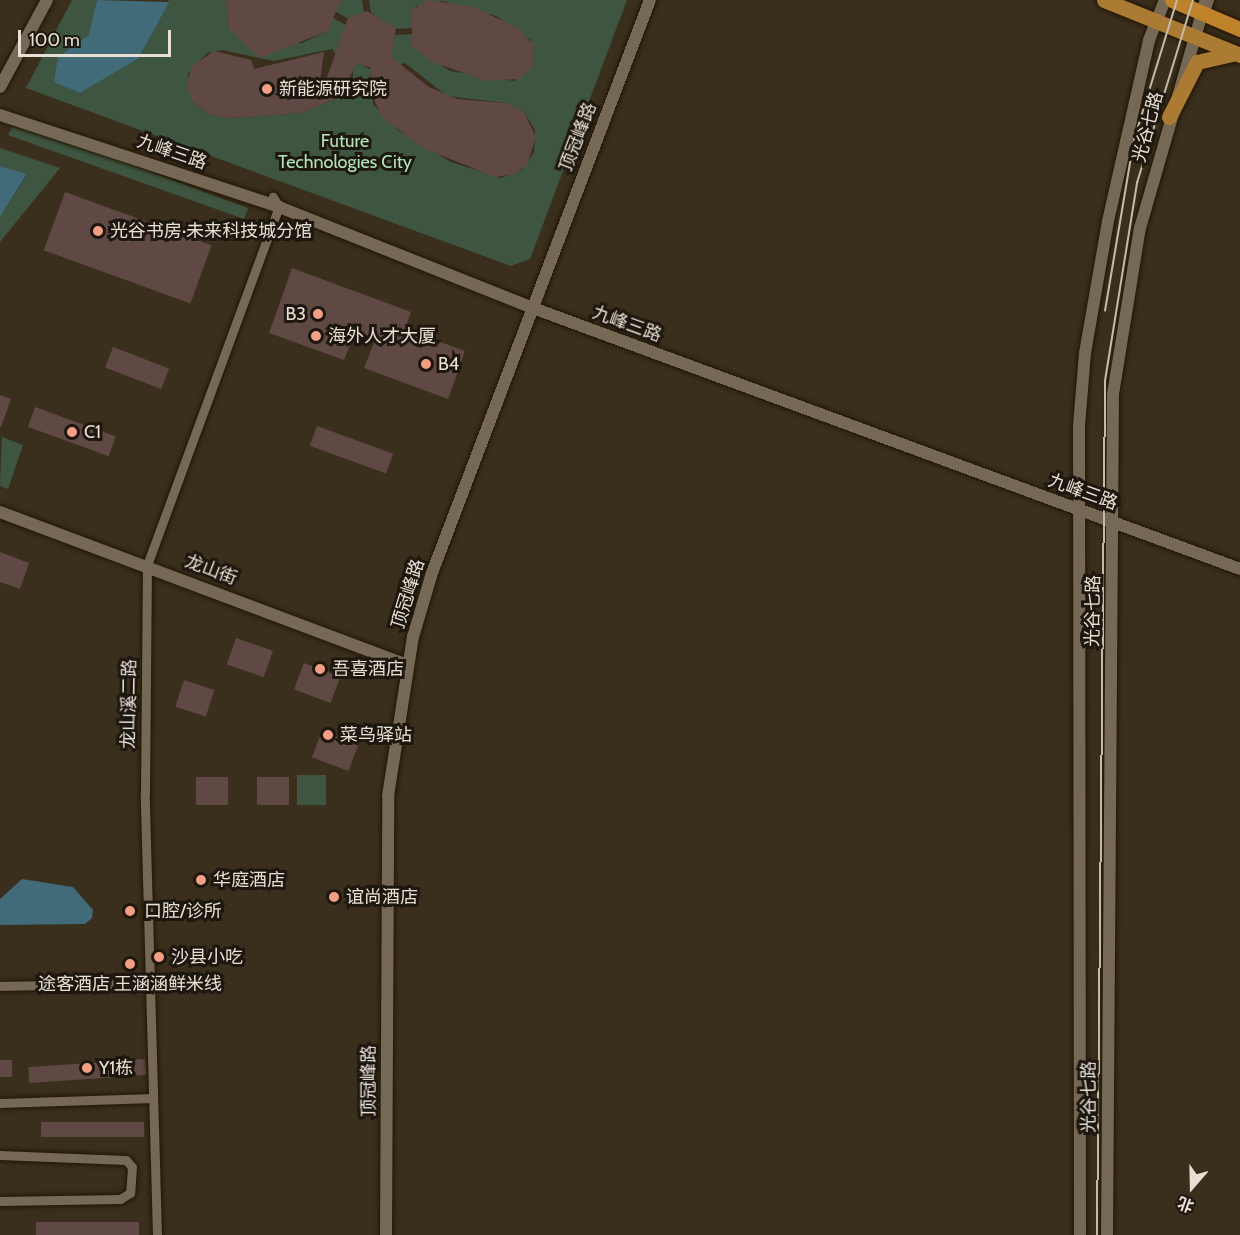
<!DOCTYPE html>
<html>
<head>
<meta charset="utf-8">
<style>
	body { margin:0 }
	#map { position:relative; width:1240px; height:1235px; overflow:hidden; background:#3a2e1c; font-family:Cabin,"Noto Sans SC",sans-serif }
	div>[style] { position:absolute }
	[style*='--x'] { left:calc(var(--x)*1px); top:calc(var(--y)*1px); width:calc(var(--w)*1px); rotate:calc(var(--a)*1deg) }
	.green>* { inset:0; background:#3e5641; transform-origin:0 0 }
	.water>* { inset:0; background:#416b79 }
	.building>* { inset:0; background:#604844; transform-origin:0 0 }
	.roads { filter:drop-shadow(0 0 2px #211605) drop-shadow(0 0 2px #211605) }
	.minor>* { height:9px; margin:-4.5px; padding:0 4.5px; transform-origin:4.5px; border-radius:4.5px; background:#756854 }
	.tertiary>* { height:12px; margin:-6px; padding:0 6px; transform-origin:6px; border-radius:6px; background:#756854 }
	.secondary>* { height:14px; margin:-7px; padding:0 7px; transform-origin:7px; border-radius:7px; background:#756854 }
	.primary>* { height:15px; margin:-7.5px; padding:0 7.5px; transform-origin:7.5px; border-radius:7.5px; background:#ab7b34 }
	.trunk>* { height:15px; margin:-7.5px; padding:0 7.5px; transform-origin:7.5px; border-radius:7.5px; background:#bd822a }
	.tram>* { height:1.5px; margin:-0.75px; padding:0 0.75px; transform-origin:0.75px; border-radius:0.75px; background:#c3baad }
	.dots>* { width:16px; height:16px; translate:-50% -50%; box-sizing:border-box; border:3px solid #1d170f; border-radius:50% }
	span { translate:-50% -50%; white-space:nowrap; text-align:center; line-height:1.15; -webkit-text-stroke:6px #1d170f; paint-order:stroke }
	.poi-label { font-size:18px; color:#e8e0d5 }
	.left { translate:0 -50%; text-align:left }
	.right { translate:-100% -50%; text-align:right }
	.street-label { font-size:18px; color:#e8e0d5 }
	.park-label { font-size:18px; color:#b0e4b7 }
	.north { position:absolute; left:1162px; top:1157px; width:60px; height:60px; -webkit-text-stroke:4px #1d170f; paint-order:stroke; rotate:200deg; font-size:16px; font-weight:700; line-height:24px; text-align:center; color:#e8e0d5 }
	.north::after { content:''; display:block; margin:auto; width:21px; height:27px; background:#e8e0d5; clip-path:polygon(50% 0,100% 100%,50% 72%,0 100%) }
	.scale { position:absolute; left:18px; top:30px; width:153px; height:27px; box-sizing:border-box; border:3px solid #e8e0d5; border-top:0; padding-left:8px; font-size:18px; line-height:21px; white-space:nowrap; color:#e8e0d5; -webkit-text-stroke:4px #1d170f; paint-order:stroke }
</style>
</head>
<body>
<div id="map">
	<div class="green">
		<div style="clip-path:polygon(72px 0,97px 0,80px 93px,138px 59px,169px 0,226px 0,229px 29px,250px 43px,302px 43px,328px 31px,331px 17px,346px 25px,336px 55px,332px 49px,274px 61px,222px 50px,207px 53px,188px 74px,192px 101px,208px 114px,229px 118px,302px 113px,342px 96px,353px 79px,353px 61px,378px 73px,370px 74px,373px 104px,399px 131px,451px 162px,501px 178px,522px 170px,534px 152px,535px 130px,524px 112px,506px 103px,447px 96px,405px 63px,391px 69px,390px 56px,395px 35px,414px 34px,412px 46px,450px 71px,514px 81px,532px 68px,531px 40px,496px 16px,442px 1px,416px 6px,414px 28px,393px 29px,371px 13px,369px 0,627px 0,530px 259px,511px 266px,26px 88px)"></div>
		<div style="clip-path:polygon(338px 0,362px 0,364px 13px,351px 20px,334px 11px)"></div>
		<div style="clip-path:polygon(12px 127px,47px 134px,248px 208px,244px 219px,8px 135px)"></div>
		<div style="clip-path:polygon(0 148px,60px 168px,0 242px,0 217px,27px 175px,0 166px)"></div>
		<div style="clip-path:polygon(2px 437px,23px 445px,8px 489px,0 486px)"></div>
		<div style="left:326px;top:775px;width:30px;height:29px;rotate:90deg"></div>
	</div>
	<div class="water">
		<div style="clip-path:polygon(97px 0,169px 2px,138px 59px,80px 93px,54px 82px,58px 57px,89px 35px)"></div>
		<div style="clip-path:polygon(0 166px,27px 174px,0 217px)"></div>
		<div style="clip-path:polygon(22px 879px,73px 887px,93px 910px,92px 918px,85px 924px,0 925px,0 899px)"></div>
	</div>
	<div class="building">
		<div style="clip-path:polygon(226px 0,341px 0,328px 31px,260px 58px,229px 29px)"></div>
		<div style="clip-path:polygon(428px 0,473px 7px,518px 28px,534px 45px,532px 68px,519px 79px,487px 81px,432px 62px,412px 46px,412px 10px)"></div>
		<div style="clip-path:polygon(367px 11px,396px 28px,391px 57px,429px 87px,457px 99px,506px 103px,524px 112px,536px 137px,527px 165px,515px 174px,495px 177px,423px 148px,382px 117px,370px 91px,371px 68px,356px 63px,342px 96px,302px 113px,229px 118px,208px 114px,192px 101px,187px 88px,191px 67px,214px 51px,251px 60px,254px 69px,324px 52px,320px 81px,325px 83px,348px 18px)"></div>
		<div style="left:65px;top:192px;width:156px;height:62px;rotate:20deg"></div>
		<div style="clip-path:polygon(292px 268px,411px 312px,405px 329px,465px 351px,448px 399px,364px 368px,375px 340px,355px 333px,344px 360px,269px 333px)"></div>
		<div style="left:113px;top:347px;width:60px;height:22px;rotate:21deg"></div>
		<div style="clip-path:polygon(0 395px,11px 399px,1px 427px,0 427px)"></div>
		<div style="left:35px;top:407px;width:86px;height:21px;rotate:20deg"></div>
		<div style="left:317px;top:426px;width:81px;height:21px;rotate:20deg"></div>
		<div style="clip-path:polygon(0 552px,29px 563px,20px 589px,0 582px)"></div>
		<div style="left:236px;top:638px;width:39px;height:28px;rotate:19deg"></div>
		<div style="left:304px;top:663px;width:39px;height:28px;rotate:21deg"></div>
		<div style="left:184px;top:680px;width:32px;height:28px;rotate:18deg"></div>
		<div style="left:322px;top:731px;width:39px;height:28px;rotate:21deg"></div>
		<div style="left:196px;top:777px;width:32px;height:28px"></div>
		<div style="left:257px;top:777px;width:32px;height:28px"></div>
		<div style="left:145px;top:1059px;width:16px;height:117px;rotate:86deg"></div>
		<div style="left:0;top:1060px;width:12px;height:17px"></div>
		<div style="left:144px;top:1122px;width:15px;height:103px;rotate:90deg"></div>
		<div style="left:139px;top:1222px;width:13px;height:103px;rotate:90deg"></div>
	</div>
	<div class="roads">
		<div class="minor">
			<div style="--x:0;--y:986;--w:150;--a:-1.1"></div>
			<div style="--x:0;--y:1103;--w:153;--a:-1.9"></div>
			<div style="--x:0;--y:1155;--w:126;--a:2.3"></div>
			<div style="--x:126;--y:1160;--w:9;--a:49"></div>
			<div style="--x:132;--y:1167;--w:26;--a:94"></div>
			<div style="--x:130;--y:1193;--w:12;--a:149"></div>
			<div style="--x:120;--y:1199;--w:120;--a:179"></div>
			<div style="--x:157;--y:1235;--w:442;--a:-91.6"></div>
			<div style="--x:145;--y:793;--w:228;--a:-89.5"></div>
			<div style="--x:147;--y:565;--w:382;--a:-69.8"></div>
			<div style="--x:279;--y:207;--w:12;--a:-121"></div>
		</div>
		<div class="tertiary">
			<div style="--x:0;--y:87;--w:99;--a:-61.6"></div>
			<div style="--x:0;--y:115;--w:294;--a:18.2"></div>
			<div style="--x:279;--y:207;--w:273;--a:21.7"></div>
			<div style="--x:533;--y:308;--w:754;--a:20.26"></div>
			<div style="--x:0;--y:512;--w:435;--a:20.6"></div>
			<div style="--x:386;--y:1235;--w:439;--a:-89.7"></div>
			<div style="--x:388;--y:796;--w:161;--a:-81.1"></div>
			<div style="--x:413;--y:637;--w:67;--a:-73.5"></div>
			<div style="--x:432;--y:573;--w:613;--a:-69.17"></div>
			<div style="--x:1080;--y:1235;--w:809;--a:-90.07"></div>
			<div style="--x:1079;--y:426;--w:73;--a:-85.3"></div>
			<div style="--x:1085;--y:353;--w:134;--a:-80.1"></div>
			<div style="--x:1108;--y:221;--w:186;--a:-77.2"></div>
			<div style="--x:1149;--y:40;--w:43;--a:-68.2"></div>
			<div style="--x:1107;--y:1235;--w:841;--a:-89.59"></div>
			<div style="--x:1113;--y:394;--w:168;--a:-80.8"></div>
			<div style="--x:1140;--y:228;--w:224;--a:-73.9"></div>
		</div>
		<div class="secondary">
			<div style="--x:1202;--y:13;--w:14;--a:-69"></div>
		</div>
		<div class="primary">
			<div style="--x:1104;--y:0;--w:147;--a:22"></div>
			<div style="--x:1169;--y:117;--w:62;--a:-63"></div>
			<div style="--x:1197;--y:62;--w:36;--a:-13"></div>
		</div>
		<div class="trunk">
			<div style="--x:1172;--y:0;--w:74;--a:23.1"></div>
		</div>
	</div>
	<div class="tram">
		<div style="--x:1105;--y:311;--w:173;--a:-80.4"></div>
		<div style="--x:1134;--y:140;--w:146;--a:-72.9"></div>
		<div style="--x:1097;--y:1235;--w:854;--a:-89.46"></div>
		<div style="--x:1105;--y:381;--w:201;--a:-80.8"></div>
		<div style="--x:1137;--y:183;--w:191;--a:-73"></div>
	</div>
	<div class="dots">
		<div style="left:267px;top:89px;background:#f39f83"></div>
		<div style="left:98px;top:231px;background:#f39f83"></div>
		<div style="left:318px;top:314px;background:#f39f83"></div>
		<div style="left:316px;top:336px;background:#f39f83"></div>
		<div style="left:426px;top:364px;background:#f39f83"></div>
		<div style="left:72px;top:432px;background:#f39f83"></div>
		<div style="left:320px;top:669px;background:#f39f83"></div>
		<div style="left:328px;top:735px;background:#f39f83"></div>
		<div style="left:201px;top:880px;background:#f39f83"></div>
		<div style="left:334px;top:897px;background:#f39f83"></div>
		<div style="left:130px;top:911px;background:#f39f83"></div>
		<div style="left:159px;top:957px;background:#f39f83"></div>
		<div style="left:130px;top:964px;background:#f39f83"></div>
		<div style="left:87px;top:1068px;background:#f39f83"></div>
	</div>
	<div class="poi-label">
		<span class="left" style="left:279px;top:89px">新能源研究院</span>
		<span class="left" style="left:110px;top:231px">光谷书房·未来科技城分馆</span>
		<span class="right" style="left:306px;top:314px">B3</span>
		<span class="left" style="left:328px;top:336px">海外人才大厦</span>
		<span class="left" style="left:438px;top:364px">B4</span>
		<span class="left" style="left:84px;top:432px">C1</span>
		<span class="left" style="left:332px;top:669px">吾喜酒店</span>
		<span class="left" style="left:340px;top:735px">菜鸟驿站</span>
		<span class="left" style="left:213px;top:880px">华庭酒店</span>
		<span class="left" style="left:346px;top:897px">谊尚酒店</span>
		<span class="left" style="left:144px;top:911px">口腔/诊所</span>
		<span class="left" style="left:171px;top:957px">沙县小吃</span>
		<span style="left:130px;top:984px">途客酒店 王涵涵鲜米线</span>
		<span class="left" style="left:99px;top:1068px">Y1栋</span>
	</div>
	<div class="street-label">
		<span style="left:1148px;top:127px;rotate:-75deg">光谷七路</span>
		<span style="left:578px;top:137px;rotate:-69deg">顶冠峰路</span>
		<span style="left:172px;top:152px;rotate:19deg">九峰三路</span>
		<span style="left:627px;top:324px;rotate:20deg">九峰三路</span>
		<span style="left:1083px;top:492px;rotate:20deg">九峰三路</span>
		<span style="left:211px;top:570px;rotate:21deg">龙山街</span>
		<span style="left:408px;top:594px;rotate:-73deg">顶冠峰路</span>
		<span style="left:1093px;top:611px;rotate:-89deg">光谷七路</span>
		<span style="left:129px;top:704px;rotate:-89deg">龙山溪二路</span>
		<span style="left:369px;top:1081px;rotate:-90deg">顶冠峰路</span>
		<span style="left:1089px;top:1097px;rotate:-90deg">光谷七路</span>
	</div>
	<div class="park-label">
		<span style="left:345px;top:152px">Future<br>Technologies City</span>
	</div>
	<div class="north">北</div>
	<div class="scale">100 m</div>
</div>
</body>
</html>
